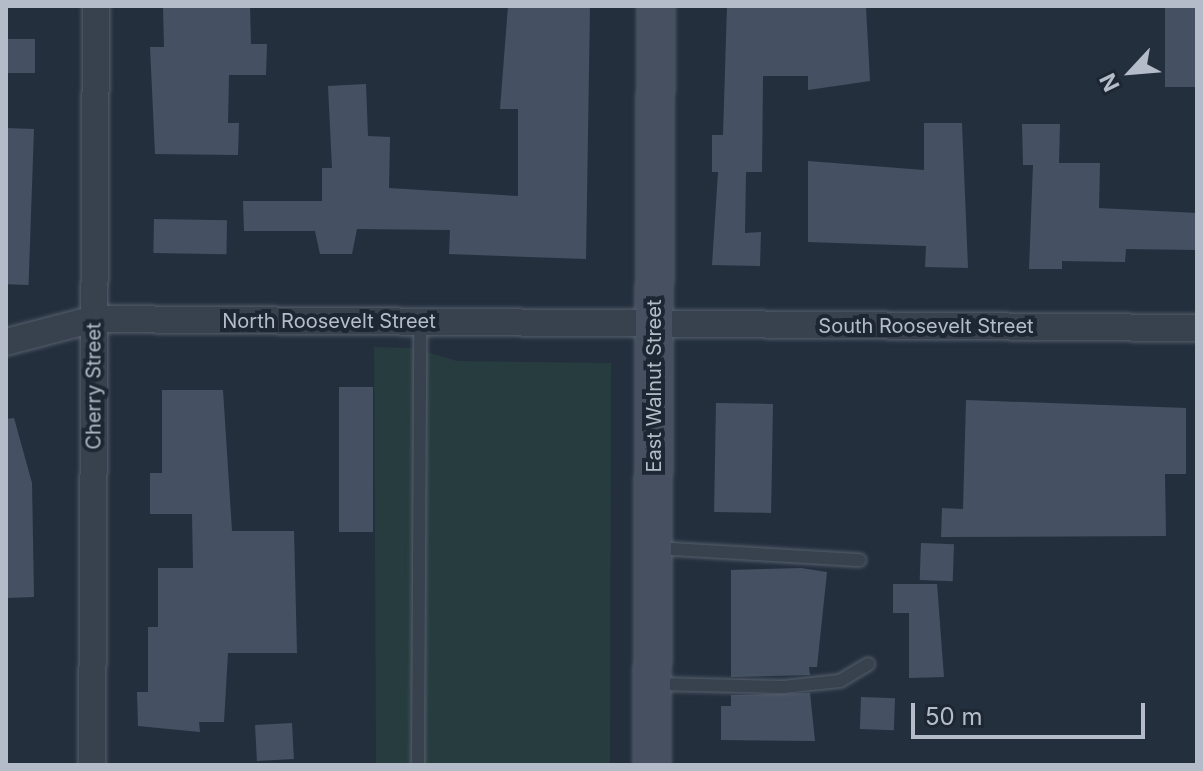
<!DOCTYPE html>
<html>
<head>
<meta charset="utf-8">
<style>
	body { margin:0 }
	#map { position:relative; width:1203px; height:771px; overflow:hidden; background:#242f3e; font-family:Inter,sans-serif }
	div>[style] { position:absolute }
	[style*='--x'] { left:calc(var(--x)*1px); top:calc(var(--y)*1px); width:calc(var(--w)*1px); rotate:calc(var(--a)*1deg) }
	.green>* { inset:0; background:#263c3f }
	.building>* { inset:0; background:#455162; transform-origin:0 0 }
	.roads { filter:drop-shadow(0 0 2px #565f6c) drop-shadow(0 0 2px #565f6c) }
	.lane>* { height:12px; margin:-6px; padding:0 6px; transform-origin:6px; border-radius:6px; background:#38414e }
	.street>* { height:26px; margin:-13px; padding:0 13px; transform-origin:13px; border-radius:13px; background:#38414e }
	.secondary>* { height:36px; margin:-18px; padding:0 18px; transform-origin:18px; border-radius:18px; background:#465061 }
	span { translate:-50% -50%; white-space:nowrap; text-align:center; line-height:1.15; -webkit-text-stroke:8px #1d2633; paint-order:stroke }
	.street-label { font-size:20px; color:#b4bcc9 }
	.frame { position:absolute; inset:0; border:8px solid #b4bcc9; pointer-events:none }
	.north { position:absolute; left:1091px; top:32px; width:80px; height:80px; -webkit-text-stroke:6px #1d2633; paint-order:stroke; rotate:244deg; font-size:22px; font-weight:700; line-height:32px; text-align:center; color:#b4bcc9 }
	.north::after { content:''; display:block; margin:auto; width:28px; height:36px; background:#b4bcc9; clip-path:polygon(50% 0,100% 100%,50% 72%,0 100%) }
	.scale { position:absolute; left:911px; top:703px; width:234px; height:36px; box-sizing:border-box; border:4px solid #b4bcc9; border-top:0; padding-left:10px; font-size:24px; line-height:28px; white-space:nowrap; color:#b4bcc9; -webkit-text-stroke:6px #1d2633; paint-order:stroke }
</style>
</head>
<body>
<div id="map">
	<div class="green">
		<div style="clip-path:polygon(374px 347px,413px 348px,457px 361px,611px 363px,610px 765px,376px 765px)"></div>
	</div>
	<div class="building">
		<div style="clip-path:polygon(163px 6px,250px 6px,251px 44px,267px 44px,266px 75px,229px 75px,228px 123px,239px 123px,238px 155px,155px 154px,150px 47px,164px 47px)"></div>
		<div style="clip-path:polygon(508px 6px,590px 6px,586px 259px,449px 254px,450px 230px,357px 229px,352px 254px,320px 254px,315px 231px,244px 231px,243px 201px,322px 201px,322px 168px,332px 168px,328px 86px,366px 84px,368px 136px,390px 137px,389px 188px,518px 196px,518px 109px,500px 109px)"></div>
		<div style="clip-path:polygon(727px 6px,866px 7px,870px 81px,808px 90px,808px 76px,763px 76px,762px 172px,746px 172px,745px 233px,761px 232px,760px 266px,712px 265px,718px 172px,712px 172px,712px 135px,723px 135px)"></div>
		<div style="left:1165px;top:6px;width:32px;height:81px"></div>
		<div style="left:35px;top:39px;width:34px;height:29px;rotate:90deg"></div>
		<div style="clip-path:polygon(924px 123px,962px 123px,968px 268px,925px 267px,926px 246px,808px 242px,808px 161px,924px 170px)"></div>
		<div style="clip-path:polygon(1022px 124px,1060px 124px,1059px 163px,1100px 163px,1099px 208px,1197px 213px,1197px 250px,1126px 249px,1125px 262px,1062px 261px,1062px 269px,1029px 269px,1033px 165px,1023px 165px)"></div>
		<div style="left:6px;top:128px;width:28px;height:156px;rotate:2deg"></div>
		<div style="left:154px;top:219px;width:73px;height:34px;rotate:1deg"></div>
		<div style="left:339px;top:387px;width:34px;height:145px"></div>
		<div style="clip-path:polygon(162px 390px,223px 390px,232px 531px,294px 531px,297px 653px,228px 653px,224px 722px,199px 722px,200px 732px,138px 726px,137px 692px,148px 692px,148px 627px,158px 627px,158px 568px,193px 568px,192px 514px,150px 514px,150px 473px,162px 473px)"></div>
		<div style="clip-path:polygon(966px 400px,1186px 408px,1186px 474px,1165px 474px,1166px 536px,941px 537px,942px 508px,963px 509px)"></div>
		<div style="left:716px;top:403px;width:57px;height:109px;rotate:1deg"></div>
		<div style="clip-path:polygon(14px 418px,32px 483px,34px 597px,6px 598px,6px 419px)"></div>
		<div style="left:921px;top:543px;width:33px;height:37px;rotate:2deg"></div>
		<div style="clip-path:polygon(801px 568px,827px 572px,817px 667px,809px 667px,810px 675px,731px 677px,731px 570px)"></div>
		<div style="clip-path:polygon(893px 584px,937px 584px,944px 677px,909px 678px,909px 613px,893px 613px)"></div>
		<div style="clip-path:polygon(810px 693px,815px 741px,721px 740px,721px 706px,731px 706px,731px 695px)"></div>
		<div style="left:861px;top:697px;width:34px;height:32px;rotate:2deg"></div>
		<div style="left:292px;top:723px;width:36px;height:37px;rotate:87deg"></div>
	</div>
	<div class="roads">
		<div class="lane">
			<div style="--x:656;--y:548;--w:204;--a:3.4"></div>
			<div style="--x:656;--y:684;--w:127;--a:1.4"></div>
			<div style="--x:783;--y:687;--w:57;--a:-6"></div>
			<div style="--x:840;--y:681;--w:33;--a:-31"></div>
			<div style="--x:418;--y:765;--w:443;--a:-89.7"></div>
		</div>
		<div class="street">
			<div style="--x:6;--y:342;--w:91;--a:-14.6"></div>
			<div style="--x:94;--y:319;--w:1103;--a:0.47"></div>
			<div style="--x:92;--y:765;--w:759;--a:-89.7"></div>
		</div>
		<div class="secondary">
			<div style="--x:652;--y:765;--w:759;--a:-89.7"></div>
		</div>
	</div>
	<div class="street-label">
		<span style="left:329px;top:321px">North Roosevelt Street</span>
		<span style="left:926px;top:326px">South Roosevelt Street</span>
		<span style="left:94px;top:386px;rotate:-90deg">Cherry Street</span>
		<span style="left:654px;top:386px;rotate:-90deg">East Walnut Street</span>
	</div>
	<div class="frame"></div>
	<div class="north">N</div>
	<div class="scale">50 m</div>
</div>
</body>
</html>
